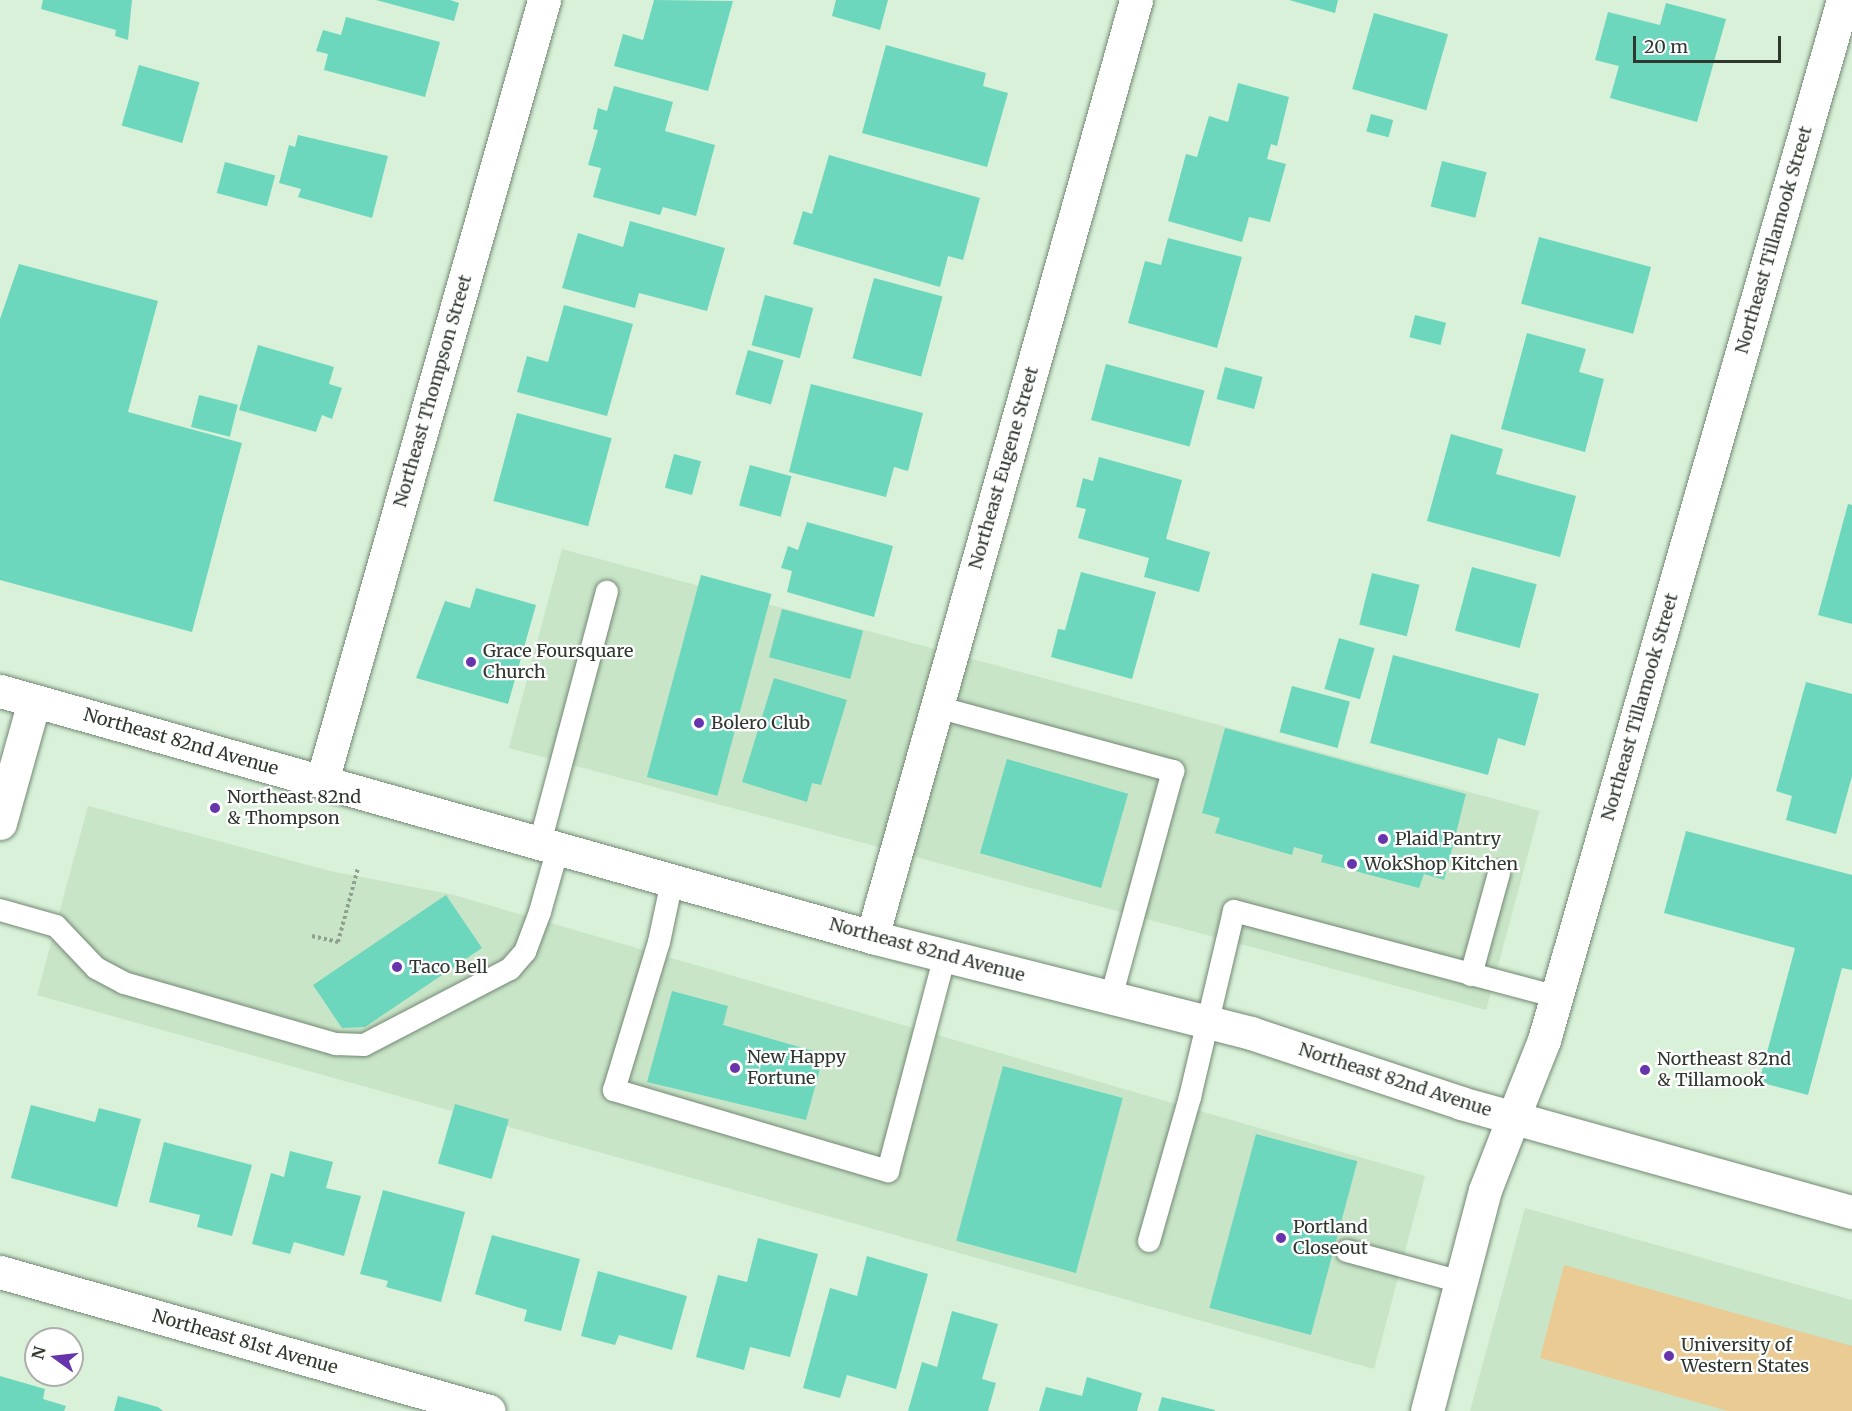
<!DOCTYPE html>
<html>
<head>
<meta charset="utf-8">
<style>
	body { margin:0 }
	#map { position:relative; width:1852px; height:1411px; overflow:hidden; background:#d9f1d9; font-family:Merriweather,serif }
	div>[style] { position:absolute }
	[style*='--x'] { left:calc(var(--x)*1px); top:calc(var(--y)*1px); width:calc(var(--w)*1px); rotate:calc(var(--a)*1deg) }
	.built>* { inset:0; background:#c9e5c8; transform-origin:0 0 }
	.green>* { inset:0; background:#e9cb93 }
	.building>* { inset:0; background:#6cd7bd; transform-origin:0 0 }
	.path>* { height:4px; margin-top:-2px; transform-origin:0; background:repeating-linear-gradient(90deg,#8fa08f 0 3px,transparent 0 6px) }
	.roads { filter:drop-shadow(0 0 2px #738873) drop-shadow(0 0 2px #738873) }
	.service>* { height:22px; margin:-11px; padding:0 11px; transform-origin:11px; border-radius:11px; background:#fff }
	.minor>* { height:33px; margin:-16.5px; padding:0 16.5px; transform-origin:16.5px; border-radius:16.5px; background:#fff }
	.tertiary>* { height:33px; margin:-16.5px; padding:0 16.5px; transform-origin:16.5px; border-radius:16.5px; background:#fff }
	.primary>* { height:33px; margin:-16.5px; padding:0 16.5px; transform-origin:16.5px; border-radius:16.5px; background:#fff }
	.dots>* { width:16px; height:16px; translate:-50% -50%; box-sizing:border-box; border:3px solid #fff; border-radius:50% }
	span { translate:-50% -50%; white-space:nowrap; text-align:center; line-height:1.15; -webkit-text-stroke:4.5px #fff; paint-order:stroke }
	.street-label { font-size:18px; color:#2f382f }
	.poi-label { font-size:18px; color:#2f382f }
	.left { translate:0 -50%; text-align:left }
	.north { position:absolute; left:24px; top:1327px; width:60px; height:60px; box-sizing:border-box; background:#fff; border:2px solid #acafac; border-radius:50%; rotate:285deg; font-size:16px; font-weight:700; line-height:24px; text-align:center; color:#2f382f }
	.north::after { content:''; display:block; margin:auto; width:21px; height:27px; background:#6734ac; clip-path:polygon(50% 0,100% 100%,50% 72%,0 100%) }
	.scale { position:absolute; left:1633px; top:36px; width:148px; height:27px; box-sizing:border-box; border:3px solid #2f382f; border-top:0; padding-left:8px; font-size:18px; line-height:21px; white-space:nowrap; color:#2f382f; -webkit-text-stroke:4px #fff; paint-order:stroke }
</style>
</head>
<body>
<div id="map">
	<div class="built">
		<div style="left:562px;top:549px;width:1012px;height:206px;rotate:15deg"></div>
		<div style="clip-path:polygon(88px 806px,330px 871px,450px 894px,1425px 1176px,1374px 1369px,37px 995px)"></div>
		<div style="clip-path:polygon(1525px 1208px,1852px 1300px,1852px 1411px,1470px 1411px)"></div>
	</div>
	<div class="green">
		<div style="clip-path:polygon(1564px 1265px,1852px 1346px,1852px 1411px,1728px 1411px,1540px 1358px)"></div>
	</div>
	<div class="building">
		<div style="clip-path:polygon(43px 0,132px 0,128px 40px,115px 36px,116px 30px,41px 9px)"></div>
		<div style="clip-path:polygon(376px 0,450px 0,459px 3px,454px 21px)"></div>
		<div style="clip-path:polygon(654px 0,733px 1px,708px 91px,614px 66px,623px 34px,643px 40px)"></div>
		<div style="clip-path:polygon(836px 0,888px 0,880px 30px,832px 16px)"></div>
		<div style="clip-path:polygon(1289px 0,1338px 0,1335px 13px)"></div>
		<div style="clip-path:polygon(1666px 3px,1726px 19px,1697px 122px,1610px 98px,1619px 66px,1595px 60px,1608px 12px,1660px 25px)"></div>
		<div style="left:1374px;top:13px;width:77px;height:79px;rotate:16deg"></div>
		<div style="clip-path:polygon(346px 17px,440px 42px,425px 97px,324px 70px,328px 54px,316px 51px,323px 30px,341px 35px)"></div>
		<div style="clip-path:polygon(886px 45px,986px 73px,983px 86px,1008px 93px,987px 167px,862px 133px)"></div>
		<div style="left:139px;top:65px;width:63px;height:63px;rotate:16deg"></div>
		<div style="clip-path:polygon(1238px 83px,1289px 97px,1277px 146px,1271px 144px,1267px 159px,1286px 164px,1270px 222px,1249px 217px,1242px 242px,1168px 221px,1186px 154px,1197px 157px,1209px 116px,1228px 122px)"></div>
		<div style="clip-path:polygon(614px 86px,673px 102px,665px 131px,715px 145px,696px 216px,663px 207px,660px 215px,593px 197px,601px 168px,588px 165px,598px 130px,593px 129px,598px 108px,607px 111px)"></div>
		<div style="left:1371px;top:114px;width:23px;height:18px;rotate:15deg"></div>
		<div style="clip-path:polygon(298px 135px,388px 156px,372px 218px,298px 197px,301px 189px,279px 183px,289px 145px,295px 147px)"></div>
		<div style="clip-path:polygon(829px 155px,980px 198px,963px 260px,948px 256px,940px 287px,793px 244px,803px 211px,812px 214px)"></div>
		<div style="left:1442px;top:161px;width:46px;height:47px;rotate:14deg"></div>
		<div style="left:225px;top:162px;width:52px;height:32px;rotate:15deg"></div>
		<div style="clip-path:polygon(630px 221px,725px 248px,707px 311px,639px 293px,635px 308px,562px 288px,578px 233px,623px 247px)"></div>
		<div style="left:1539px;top:237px;width:116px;height:69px;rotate:15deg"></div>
		<div style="clip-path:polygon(1168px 238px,1242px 257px,1217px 348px,1128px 323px,1145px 261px,1161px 265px)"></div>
		<div style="clip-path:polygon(19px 264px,158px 301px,128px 412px,242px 443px,192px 632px,0 580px,0 319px)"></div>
		<div style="left:874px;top:278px;width:71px;height:83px;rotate:15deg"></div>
		<div style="left:765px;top:295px;width:50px;height:52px;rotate:15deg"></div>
		<div style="clip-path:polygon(564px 305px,633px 324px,607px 416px,517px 392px,527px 356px,548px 362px)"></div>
		<div style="left:1415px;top:315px;width:32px;height:23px;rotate:14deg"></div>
		<div style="clip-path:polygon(1527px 333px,1586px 349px,1579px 372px,1604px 379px,1585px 452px,1501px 429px)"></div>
		<div style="clip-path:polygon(258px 345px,334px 367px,329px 384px,342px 388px,332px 419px,322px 415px,316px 432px,239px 410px)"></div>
		<div style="left:748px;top:350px;width:37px;height:46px;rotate:16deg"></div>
		<div style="left:1106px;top:364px;width:102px;height:58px;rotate:15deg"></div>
		<div style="left:1225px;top:367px;width:39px;height:33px;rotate:15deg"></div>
		<div style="clip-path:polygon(811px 384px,923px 413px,908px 471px,894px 467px,886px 497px,789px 472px)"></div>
		<div style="left:199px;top:395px;width:40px;height:33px;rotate:14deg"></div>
		<div style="left:517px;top:413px;width:98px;height:91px;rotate:15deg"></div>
		<div style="clip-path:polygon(1451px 434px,1503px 449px,1496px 474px,1576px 496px,1560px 557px,1427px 521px)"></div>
		<div style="left:674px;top:454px;width:28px;height:35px;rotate:15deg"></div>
		<div style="clip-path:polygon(1099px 457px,1182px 480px,1166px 539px,1210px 552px,1199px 592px,1144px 577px,1149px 558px,1078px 538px,1086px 509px,1076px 507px,1083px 478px,1093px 481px)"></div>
		<div style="left:750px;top:465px;width:43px;height:42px;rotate:15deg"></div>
		<div style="clip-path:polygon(1848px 504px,1852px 505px,1852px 624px,1818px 615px)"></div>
		<div style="clip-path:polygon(807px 522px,893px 546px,874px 617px,787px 592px,792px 571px,781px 568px,788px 546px,798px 550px)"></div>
		<div style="left:1472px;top:567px;width:67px;height:66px;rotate:15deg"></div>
		<div style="clip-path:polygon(1081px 572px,1156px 592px,1132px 679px,1051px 657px,1058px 629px,1065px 630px)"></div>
		<div style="left:1372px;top:573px;width:49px;height:53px;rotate:14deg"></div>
		<div style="left:701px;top:575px;width:73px;height:209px;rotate:15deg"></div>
		<div style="clip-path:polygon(476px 588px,536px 605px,508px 704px,416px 678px,445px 601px,470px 608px)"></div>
		<div style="left:782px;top:609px;width:84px;height:50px;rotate:15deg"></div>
		<div style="left:1339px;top:638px;width:37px;height:53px;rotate:16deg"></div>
		<div style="clip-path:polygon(1393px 655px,1539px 694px,1525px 746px,1498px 738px,1488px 775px,1370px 743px)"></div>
		<div style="clip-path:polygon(774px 678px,847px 700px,821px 785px,812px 783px,807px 802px,742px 782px)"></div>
		<div style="clip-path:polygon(1806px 682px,1852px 694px,1852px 776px,1836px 834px,1786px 820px,1792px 796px,1776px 791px)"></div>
		<div style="left:1292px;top:686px;width:60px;height:48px;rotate:15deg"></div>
		<div style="clip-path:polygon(1225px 728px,1466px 794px,1444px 880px,1424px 874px,1419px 888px,1321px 862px,1323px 855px,1294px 847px,1292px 855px,1215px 833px,1220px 818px,1202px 813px)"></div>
		<div style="left:1007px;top:759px;width:126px;height:98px;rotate:16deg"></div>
		<div style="clip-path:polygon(1686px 831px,1852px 875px,1852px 970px,1842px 968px,1808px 1095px,1759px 1082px,1795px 948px,1664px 913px)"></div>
		<div style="clip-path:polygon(446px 895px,482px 948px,365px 1027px,342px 1028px,313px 985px)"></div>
		<div style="clip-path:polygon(672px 991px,728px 1006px,723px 1025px,824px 1054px,806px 1120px,647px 1082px)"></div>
		<div style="left:1003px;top:1066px;width:124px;height:181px;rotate:15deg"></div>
		<div style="left:455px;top:1104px;width:56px;height:62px;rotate:16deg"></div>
		<div style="clip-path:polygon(31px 1105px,95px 1122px,99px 1108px,141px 1119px,117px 1207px,11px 1178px)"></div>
		<div style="left:1256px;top:1134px;width:105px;height:180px;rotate:15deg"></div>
		<div style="clip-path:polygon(164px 1142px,252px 1165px,232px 1236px,197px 1227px,200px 1215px,149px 1202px)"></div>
		<div style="clip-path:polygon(290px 1151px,333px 1162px,326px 1188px,361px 1196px,344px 1256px,294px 1242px,290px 1254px,252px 1244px,271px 1173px,284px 1177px)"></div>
		<div style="clip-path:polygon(383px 1190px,465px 1212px,441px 1302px,386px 1287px,388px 1281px,360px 1274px)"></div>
		<div style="clip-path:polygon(492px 1235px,580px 1259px,561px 1331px,524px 1321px,527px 1310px,475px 1294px)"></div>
		<div style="clip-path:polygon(758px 1238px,818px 1254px,790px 1357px,750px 1347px,744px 1370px,696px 1357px,718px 1275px,747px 1282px)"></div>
		<div style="clip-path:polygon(867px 1256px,928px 1274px,896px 1389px,847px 1375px,840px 1398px,803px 1388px,830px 1288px,857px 1296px)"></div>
		<div style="clip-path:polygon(598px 1271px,687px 1296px,672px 1350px,619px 1335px,615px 1345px,581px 1336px)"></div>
		<div style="clip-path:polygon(952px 1311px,998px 1324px,982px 1379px,996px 1383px,988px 1411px,908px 1411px,922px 1362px,937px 1367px)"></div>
		<div style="clip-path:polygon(0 1376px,45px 1389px,43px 1399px,66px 1406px,64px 1411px,0 1411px)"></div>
		<div style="clip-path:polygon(1087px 1377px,1142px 1393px,1137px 1411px,1039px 1411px,1046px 1387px,1082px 1396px)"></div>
		<div style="clip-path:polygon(118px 1396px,158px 1407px,163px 1411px,114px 1411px)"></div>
		<div style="clip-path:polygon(1162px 1397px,1215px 1410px,1215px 1411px,1158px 1411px)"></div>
	</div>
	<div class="path">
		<div style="--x:312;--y:936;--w:27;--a:13"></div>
		<div style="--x:338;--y:942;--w:77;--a:-74.9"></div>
	</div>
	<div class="roads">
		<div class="service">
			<div style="--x:937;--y:707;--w:245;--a:15.2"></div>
			<div style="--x:1173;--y:771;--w:234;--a:105.3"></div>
			<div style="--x:540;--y:843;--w:260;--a:-75.1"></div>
			<div style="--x:672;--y:881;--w:62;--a:102"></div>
			<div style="--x:659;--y:942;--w:155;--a:106.9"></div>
			<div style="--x:614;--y:1090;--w:286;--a:16.5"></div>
			<div style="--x:888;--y:1171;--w:223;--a:-75.2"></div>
			<div style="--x:0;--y:910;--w:58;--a:15.9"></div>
			<div style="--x:56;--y:926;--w:58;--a:46.4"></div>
			<div style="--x:96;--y:968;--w:32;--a:28"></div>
			<div style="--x:124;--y:983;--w:221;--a:16.1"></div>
			<div style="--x:336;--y:1044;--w:28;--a:2"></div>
			<div style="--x:364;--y:1045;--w:165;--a:-27.5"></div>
			<div style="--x:510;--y:969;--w:23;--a:-49"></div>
			<div style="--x:525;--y:952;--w:43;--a:-69.4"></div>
			<div style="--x:540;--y:912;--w:66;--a:-74.3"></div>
			<div style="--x:1471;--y:975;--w:106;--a:-74.6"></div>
			<div style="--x:1149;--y:1241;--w:150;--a:-74.1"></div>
			<div style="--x:1190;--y:1097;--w:191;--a:-76.7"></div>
			<div style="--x:1234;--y:911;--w:334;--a:14.9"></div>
			<div style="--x:1347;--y:1251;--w:118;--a:15.2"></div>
		</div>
		<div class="minor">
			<div style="--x:322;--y:781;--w:812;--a:-74.13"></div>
			<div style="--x:0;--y:823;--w:127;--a:-74.4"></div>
			<div style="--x:872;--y:937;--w:973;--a:-74.26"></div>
			<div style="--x:1513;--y:1118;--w:84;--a:-68.3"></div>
			<div style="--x:1544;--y:1040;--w:1082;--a:-73.96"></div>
			<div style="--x:0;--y:1272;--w:508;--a:15.87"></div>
		</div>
		<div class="tertiary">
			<div style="--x:1427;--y:1411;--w:228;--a:-75.3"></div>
			<div style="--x:1485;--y:1190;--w:77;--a:-68.7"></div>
		</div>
		<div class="primary">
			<div style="--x:0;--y:691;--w:906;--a:15.75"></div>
			<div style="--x:872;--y:937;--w:391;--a:14.2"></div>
			<div style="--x:1251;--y:1033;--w:221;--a:18.4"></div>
			<div style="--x:1461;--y:1103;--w:406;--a:15.6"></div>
		</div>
	</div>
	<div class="dots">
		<div style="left:471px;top:662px;background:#6734ac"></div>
		<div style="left:699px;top:723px;background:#6734ac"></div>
		<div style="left:215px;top:808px;background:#6734ac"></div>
		<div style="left:1383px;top:839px;background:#6734ac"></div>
		<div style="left:1352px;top:864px;background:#6734ac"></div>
		<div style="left:397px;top:967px;background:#6734ac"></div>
		<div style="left:735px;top:1068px;background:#6734ac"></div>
		<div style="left:1645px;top:1070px;background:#6734ac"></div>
		<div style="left:1281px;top:1238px;background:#6734ac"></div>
		<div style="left:1669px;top:1356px;background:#6734ac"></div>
	</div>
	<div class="street-label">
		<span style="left:1774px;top:240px;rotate:-74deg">Northeast Tillamook Street</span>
		<span style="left:433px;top:391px;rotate:-74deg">Northeast Thompson Street</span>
		<span style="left:1004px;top:468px;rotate:-74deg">Northeast Eugene Street</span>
		<span style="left:1640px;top:707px;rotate:-74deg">Northeast Tillamook Street</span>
		<span style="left:181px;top:742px;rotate:16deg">Northeast 82nd Avenue</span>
		<span style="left:927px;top:950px;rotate:15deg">Northeast 82nd Avenue</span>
		<span style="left:1395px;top:1080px;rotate:18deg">Northeast 82nd Avenue</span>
		<span style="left:245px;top:1342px;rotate:16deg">Northeast 81st Avenue</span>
	</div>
	<div class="poi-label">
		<span class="left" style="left:483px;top:662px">Grace Foursquare<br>Church</span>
		<span class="left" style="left:711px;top:723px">Bolero Club</span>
		<span class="left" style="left:227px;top:808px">Northeast 82nd<br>&amp; Thompson</span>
		<span class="left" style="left:1395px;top:839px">Plaid Pantry</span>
		<span class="left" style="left:1364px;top:864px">WokShop Kitchen</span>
		<span class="left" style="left:409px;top:967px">Taco Bell</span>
		<span class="left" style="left:747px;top:1068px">New Happy<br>Fortune</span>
		<span class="left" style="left:1657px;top:1070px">Northeast 82nd<br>&amp; Tillamook</span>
		<span class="left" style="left:1293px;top:1238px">Portland<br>Closeout</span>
		<span class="left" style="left:1681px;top:1356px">University of<br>Western States</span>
	</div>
	<div class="north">N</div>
	<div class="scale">20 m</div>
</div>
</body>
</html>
